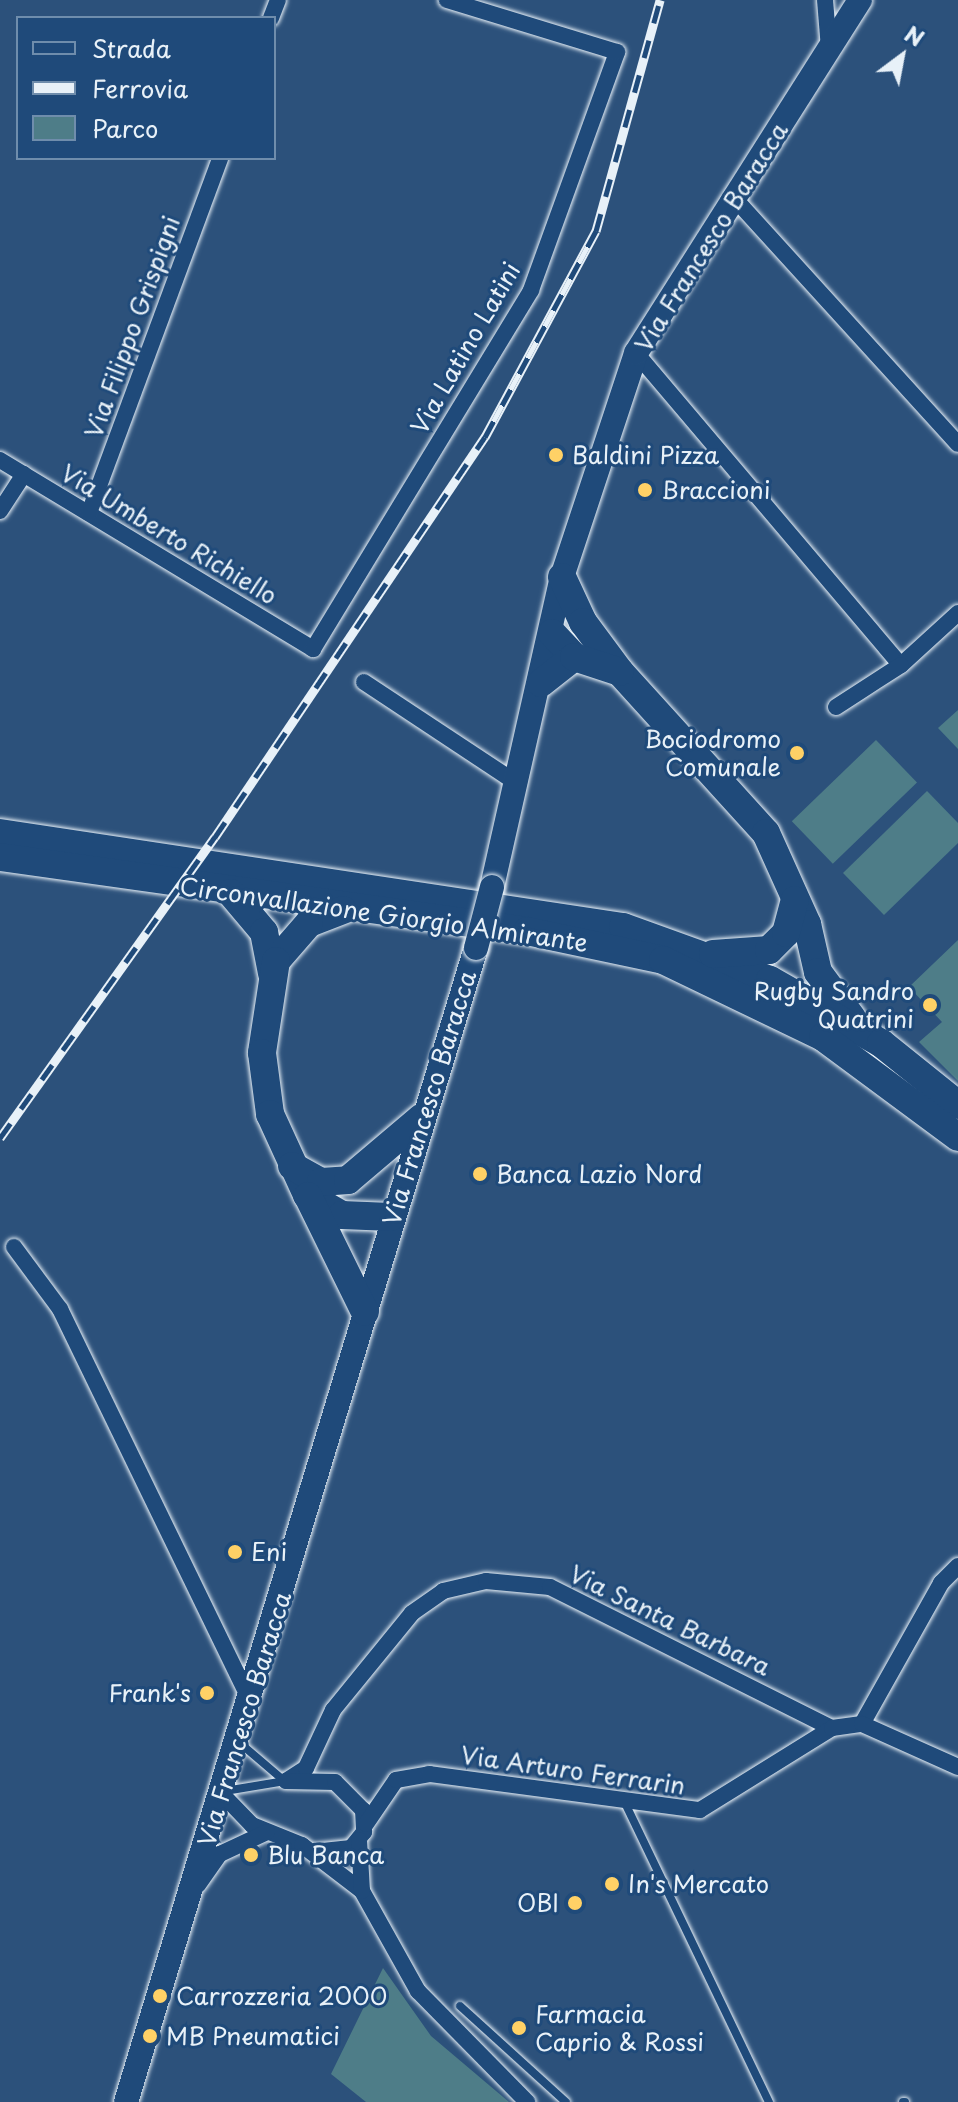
<!DOCTYPE html>
<html>
<head>
<meta charset="utf-8">
<style>
	body { margin:0 }
	#map { position:relative; width:958px; height:2102px; overflow:hidden; background:#2c517b; font-family:"Playpen Sans",sans-serif }
	div>[style] { position:absolute }
	[style*='--x'] { left:calc(var(--x)*1px); top:calc(var(--y)*1px); width:calc(var(--w)*1px); rotate:calc(var(--a)*1deg) }
	.green>* { inset:0; background:#4e7d88; transform-origin:0 0 }
	.roads { filter:drop-shadow(0 0 2px #e8f1f8) drop-shadow(0 0 2px #e8f1f8) }
	.service>* { height:8px; margin:-4px; padding:0 4px; transform-origin:4px; border-radius:4px; background:#1f4a7a }
	.minor>* { height:16px; margin:-8px; padding:0 8px; transform-origin:8px; border-radius:8px; background:#1f4a7a }
	.secondary>* { height:24px; margin:-12px; padding:0 12px; transform-origin:12px; border-radius:12px; background:#1f4a7a }
	.trunk>* { height:28px; margin:-14px; padding:0 14px; transform-origin:14px; border-radius:14px; background:#1f4a7a }
	.rail>* { height:9px; margin-top:-4.5px; transform-origin:0; background:repeating-linear-gradient(90deg,#1f4a7a 0 18px,#e8f1f8 0 36px); box-sizing:border-box; border-block:2px solid #e8f1f8 }
	.bridges { filter:drop-shadow(0 0 2px #e8f1f8) drop-shadow(0 0 2px #e8f1f8) }
	.secondary-bridge>* { height:24px; margin:-12px; padding:0 12px; transform-origin:12px; border-radius:12px; background:#1f4a7a }
	.dots>* { width:22px; height:22px; translate:-50% -50%; box-sizing:border-box; border:4px solid #1f4a7a; border-radius:50% }
	span { translate:-50% -50%; white-space:nowrap; text-align:center; line-height:1.15; -webkit-text-stroke:6px #1f4a7a; paint-order:stroke }
	.street-label { font-size:24px; color:#e8f1f8 }
	.poi-label { font-size:24px; color:#e8f1f8 }
	.left { translate:0 -50%; text-align:left }
	.right { translate:-100% -50%; text-align:right }
	.legend { position:absolute; left:16px; top:16px; width:260px; height:144px; box-sizing:border-box; background:#1f4a7a; border:2px solid #6f8dac; margin:0; padding:10px 14px; list-style:none; font-size:24px; color:#e8f1f8 }
	.legend li { display:flex; align-items:center; gap:16px; height:40px }
	.legend b { width:40px; border:2px solid #6f8dac }
	.north { position:absolute; left:862px; top:16px; width:80px; height:80px; -webkit-text-stroke:6px #1f4a7a; paint-order:stroke; rotate:32deg; font-size:22px; font-weight:700; line-height:32px; text-align:center; color:#e8f1f8 }
	.north::after { content:''; display:block; margin:auto; width:28px; height:36px; background:#e8f1f8; clip-path:polygon(50% 0,100% 100%,50% 72%,0 100%) }
</style>
</head>
<body>
<div id="map">
	<div class="green">
		<div style="clip-path:polygon(958px 710px,958px 749px,938px 728px)"></div>
		<div style="left:876px;top:740px;width:59px;height:117px;rotate:46deg"></div>
		<div style="clip-path:polygon(927px 791px,958px 823px,958px 843px,884px 915px,843px 873px)"></div>
		<div style="clip-path:polygon(958px 940px,958px 1081px,919px 1042px,942px 1022px,909px 987px)"></div>
		<div style="clip-path:polygon(383px 1968px,431px 2036px,509px 2102px,366px 2102px,331px 2074px)"></div>
	</div>
	<div class="roads">
		<div class="service">
			<div style="--x:241;--y:1744;--w:54;--a:40.5"></div>
			<div style="--x:225;--y:1791;--w:61;--a:-9.5"></div>
			<div style="--x:626;--y:1805;--w:330;--a:64.3"></div>
			<div style="--x:460;--y:2006;--w:143;--a:42.2"></div>
			<div style="--x:903;--y:2102;--w:2;--a:0"></div>
		</div>
		<div class="minor">
			<div style="--x:825;--y:0;--w:49;--a:85.3"></div>
			<div style="--x:271;--y:18;--w:19;--a:-69"></div>
			<div style="--x:735;--y:199;--w:331;--a:47.7"></div>
			<div style="--x:636;--y:353;--w:409;--a:49.7"></div>
			<div style="--x:901;--y:665;--w:77;--a:-42.4"></div>
			<div style="--x:0;--y:460;--w:366;--a:31.1"></div>
			<div style="--x:313;--y:649;--w:420;--a:-58.7"></div>
			<div style="--x:531;--y:290;--w:253;--a:-70.1"></div>
			<div style="--x:617;--y:52;--w:178;--a:-163"></div>
			<div style="--x:0;--y:511;--w:44;--a:-57"></div>
			<div style="--x:89;--y:513;--w:378;--a:-69.7"></div>
			<div style="--x:364;--y:682;--w:185;--a:33.5"></div>
			<div style="--x:836;--y:707;--w:77;--a:-32.9"></div>
			<div style="--x:14;--y:1247;--w:77;--a:53.4"></div>
			<div style="--x:60;--y:1309;--w:432;--a:64.1"></div>
			<div style="--x:862;--y:1724;--w:162;--a:-60.7"></div>
			<div style="--x:941;--y:1583;--w:24;--a:-45"></div>
			<div style="--x:286;--y:1781;--w:24;--a:-33"></div>
			<div style="--x:306;--y:1768;--w:64;--a:-65"></div>
			<div style="--x:333;--y:1710;--w:125;--a:-50.8"></div>
			<div style="--x:412;--y:1613;--w:38;--a:-35"></div>
			<div style="--x:443;--y:1591;--w:44;--a:-13.1"></div>
			<div style="--x:486;--y:1581;--w:64;--a:5.4"></div>
			<div style="--x:550;--y:1587;--w:315;--a:26.6"></div>
			<div style="--x:286;--y:1781;--w:49;--a:1.2"></div>
			<div style="--x:335;--y:1782;--w:40;--a:45"></div>
			<div style="--x:363;--y:1810;--w:22;--a:87"></div>
			<div style="--x:364;--y:1832;--w:21;--a:129"></div>
			<div style="--x:351;--y:1848;--w:38;--a:174"></div>
			<div style="--x:221;--y:1793;--w:45;--a:45.9"></div>
			<div style="--x:252;--y:1825;--w:54;--a:21.8"></div>
			<div style="--x:302;--y:1845;--w:76;--a:37.5"></div>
			<div style="--x:362;--y:1891;--w:115;--a:60.8"></div>
			<div style="--x:418;--y:1991;--w:156;--a:45.5"></div>
			<div style="--x:366;--y:1824;--w:53;--a:-55.7"></div>
			<div style="--x:396;--y:1780;--w:34;--a:-10"></div>
			<div style="--x:429;--y:1774;--w:273;--a:7.6"></div>
			<div style="--x:700;--y:1810;--w:155;--a:-31.8"></div>
			<div style="--x:832;--y:1728;--w:30;--a:-8"></div>
			<div style="--x:862;--y:1724;--w:105;--a:24.1"></div>
			<div style="--x:359;--y:1840;--w:51;--a:86.6"></div>
			<div style="--x:198;--y:1885;--w:38;--a:-55"></div>
			<div style="--x:220;--y:1854;--w:52;--a:-25.1"></div>
		</div>
		<div class="secondary">
			<div style="--x:492;--y:887;--w:318;--a:-77.3"></div>
			<div style="--x:562;--y:577;--w:236;--a:-71.7"></div>
			<div style="--x:636;--y:353;--w:418;--a:-57.6"></div>
			<div style="--x:126;--y:2102;--w:1206;--a:-73.13"></div>
		</div>
		<div class="trunk">
			<div style="--x:562;--y:577;--w:50;--a:65"></div>
			<div style="--x:583;--y:622;--w:62;--a:53.5"></div>
			<div style="--x:620;--y:672;--w:217;--a:47.8"></div>
			<div style="--x:766;--y:833;--w:100;--a:65.7"></div>
			<div style="--x:807;--y:924;--w:49;--a:77.1"></div>
			<div style="--x:818;--y:972;--w:57;--a:53.5"></div>
			<div style="--x:552;--y:633;--w:33;--a:47"></div>
			<div style="--x:541;--y:683;--w:42;--a:-38.2"></div>
			<div style="--x:574;--y:657;--w:48;--a:18.1"></div>
			<div style="--x:0;--y:833;--w:630;--a:8.58"></div>
			<div style="--x:623;--y:927;--w:156;--a:19.8"></div>
			<div style="--x:770;--y:980;--w:128;--a:29.6"></div>
			<div style="--x:881;--y:1043;--w:99;--a:38.8"></div>
			<div style="--x:0;--y:857;--w:532;--a:7.99"></div>
			<div style="--x:527;--y:931;--w:139;--a:12"></div>
			<div style="--x:663;--y:960;--w:178;--a:25.7"></div>
			<div style="--x:823;--y:1037;--w:168;--a:36.5"></div>
			<div style="--x:231;--y:893;--w:51;--a:49.8"></div>
			<div style="--x:264;--y:932;--w:42;--a:79"></div>
			<div style="--x:343;--y:910;--w:36;--a:159"></div>
			<div style="--x:309;--y:923;--w:50;--a:131"></div>
			<div style="--x:276;--y:961;--w:93;--a:98.7"></div>
			<div style="--x:262;--y:1053;--w:62;--a:82.5"></div>
			<div style="--x:270;--y:1114;--w:89;--a:65.4"></div>
			<div style="--x:307;--y:1195;--w:40;--a:29.7"></div>
			<div style="--x:342;--y:1215;--w:49;--a:2.3"></div>
			<div style="--x:713;--y:954;--w:56;--a:-4.1"></div>
			<div style="--x:769;--y:950;--w:24;--a:-45"></div>
			<div style="--x:786;--y:933;--w:34;--a:-75"></div>
			<div style="--x:292;--y:1166;--w:33;--a:29"></div>
			<div style="--x:321;--y:1182;--w:27;--a:-4"></div>
			<div style="--x:348;--y:1180;--w:96;--a:-40.3"></div>
			<div style="--x:308;--y:1196;--w:129;--a:63.8"></div>
		</div>
	</div>
	<div class="rail">
		<div style="--x:0;--y:1138;--w:370;--a:-54.5"></div>
		<div style="--x:215;--y:837;--w:483;--a:-56"></div>
		<div style="--x:485;--y:437;--w:234;--a:-61.7"></div>
		<div style="--x:596;--y:231;--w:240;--a:-74.5"></div>
	</div>
	<div class="bridges">
		<div class="secondary-bridge">
			<div style="--x:476;--y:948;--w:63;--a:-75.3"></div>
		</div>
	</div>
	<div class="dots">
		<div style="left:556px;top:455px;background:#ffd166"></div>
		<div style="left:645px;top:490px;background:#ffd166"></div>
		<div style="left:797px;top:753px;background:#ffd166"></div>
		<div style="left:930px;top:1005px;background:#ffd166"></div>
		<div style="left:480px;top:1174px;background:#ffd166"></div>
		<div style="left:235px;top:1552px;background:#ffd166"></div>
		<div style="left:207px;top:1693px;background:#ffd166"></div>
		<div style="left:251px;top:1855px;background:#ffd166"></div>
		<div style="left:612px;top:1884px;background:#ffd166"></div>
		<div style="left:575px;top:1903px;background:#ffd166"></div>
		<div style="left:160px;top:1996px;background:#ffd166"></div>
		<div style="left:519px;top:2028px;background:#ffd166"></div>
		<div style="left:150px;top:2036px;background:#ffd166"></div>
	</div>
	<div class="street-label">
		<span style="left:711px;top:237px;rotate:-58deg">Via Francesco Baracca</span>
		<span style="left:132px;top:327px;rotate:-70deg">Via Filippo Grispigni</span>
		<span style="left:465px;top:348px;rotate:-60deg">Via Latino Latini</span>
		<span style="left:169px;top:534px;rotate:31deg">Via Umberto Richiello</span>
		<span style="left:384px;top:914px;rotate:8deg">Circonvallazione Giorgio Almirante</span>
		<span style="left:429px;top:1098px;rotate:-73deg">Via Francesco Baracca</span>
		<span style="left:670px;top:1620px;rotate:26deg">Via Santa Barbara</span>
		<span style="left:244px;top:1719px;rotate:-73deg">Via Francesco Baracca</span>
		<span style="left:573px;top:1770px;rotate:8deg">Via Arturo Ferrarin</span>
	</div>
	<div class="poi-label">
		<span class="left" style="left:572px;top:455px">Baldini Pizza</span>
		<span class="left" style="left:661px;top:490px">Braccioni</span>
		<span class="right" style="left:781px;top:753px">Bociodromo<br>Comunale</span>
		<span class="right" style="left:914px;top:1005px">Rugby Sandro<br>Quatrini</span>
		<span class="left" style="left:496px;top:1174px">Banca Lazio Nord</span>
		<span class="left" style="left:251px;top:1552px">Eni</span>
		<span class="right" style="left:191px;top:1693px">Frank's</span>
		<span class="left" style="left:267px;top:1855px">Blu Banca</span>
		<span class="left" style="left:628px;top:1884px">In's Mercato</span>
		<span class="right" style="left:559px;top:1903px">OBI</span>
		<span class="left" style="left:176px;top:1996px">Carrozzeria 2000</span>
		<span class="left" style="left:535px;top:2028px">Farmacia<br>Caprio &amp; Rossi</span>
		<span class="left" style="left:166px;top:2036px">MB Pneumatici</span>
	</div>
	<ul class="legend">
	<li><b style="height:10px;background:#1f4a7a"></b>Strada</li>
	<li><b style="height:10px;background:#e8f1f8"></b>Ferrovia</li>
	<li><b style="height:22px;background:#4e7d88"></b>Parco</li>
	</ul>
	<div class="north">N</div>
</div>
</body>
</html>
